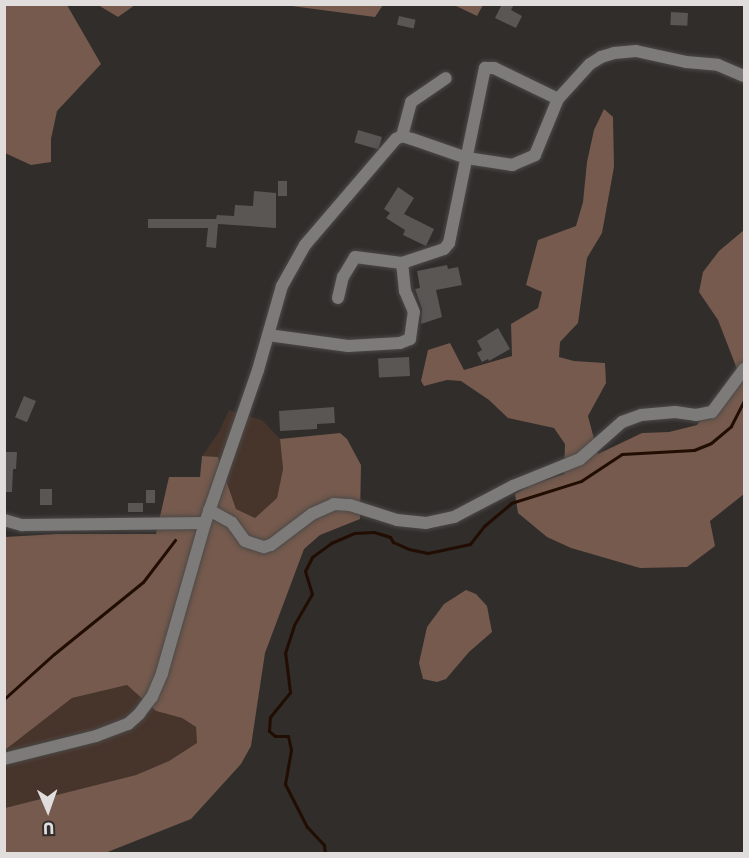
<!DOCTYPE html>
<html>
<head>
<meta charset="utf-8">
<style>
	body { margin:0 }
	#map { position:relative; width:749px; height:858px; overflow:hidden; background:#302d2b; font-family:Jost,sans-serif }
	div>[style] { position:absolute }
	[style*='--x'] { left:calc(var(--x)*1px); top:calc(var(--y)*1px); width:calc(var(--w)*1px); rotate:calc(var(--a)*1deg) }
	.green>* { inset:0; background:#47352c }
	.forest>* { inset:0; background:#755a4d }
	.stream>* { height:3px; margin:-1.5px; padding:0 1.5px; transform-origin:1.5px; border-radius:1.5px; background:#220d03 }
	.building>* { inset:0; background:#595654; transform-origin:0 0 }
	.roads { filter:drop-shadow(0 0 2px #4c4947) drop-shadow(0 0 2px #4c4947) }
	.minor>* { height:12px; margin:-6px; padding:0 6px; transform-origin:6px; border-radius:6px; background:#7c7b7a }
	.tertiary>* { height:12px; margin:-6px; padding:0 6px; transform-origin:6px; border-radius:6px; background:#7c7b7a }
	span { translate:-50% -50%; white-space:nowrap; text-align:center; line-height:1.15; -webkit-text-stroke:5px #302d2b; paint-order:stroke }
	.frame { position:absolute; inset:0; border:6px solid #e0dddc; pointer-events:none }
	.north { position:absolute; left:18px; top:780px; width:60px; height:60px; -webkit-text-stroke:4px #302d2b; paint-order:stroke; rotate:178deg; font-size:16px; font-weight:700; line-height:24px; text-align:center; color:#e0dddc }
	.north::after { content:''; display:block; margin:auto; width:21px; height:27px; background:#e0dddc; clip-path:polygon(50% 0,100% 100%,50% 72%,0 100%) }
</style>
</head>
<body>
<div id="map">
	<div class="green">
		<div style="clip-path:polygon(229px 410px,262px 420px,280px 439px,283px 469px,277px 498px,255px 518px,236px 509px,218px 457px,202px 456px,219px 432px)"></div>
		<div style="clip-path:polygon(127px 685px,156px 711px,182px 718px,196px 727px,198px 743px,169px 761px,136px 775px,5px 808px,5px 750px,72px 698px)"></div>
	</div>
	<div class="forest">
		<div style="clip-path:polygon(5px 4px,67px 5px,101px 64px,57px 111px,51px 139px,51px 162px,31px 165px,5px 153px)"></div>
		<div style="clip-path:polygon(98px 5px,135px 5px,118px 17px)"></div>
		<div style="clip-path:polygon(284px 5px,383px 4px,383px 5px,375px 17px)"></div>
		<div style="clip-path:polygon(454px 5px,483px 5px,477px 16px)"></div>
		<div style="clip-path:polygon(604px 109px,613px 117px,614px 167px,602px 233px,587px 258px,578px 323px,560px 342px,559px 357px,574px 361px,605px 363px,606px 383px,588px 416px,598px 454px,642px 433px,669px 432px,697px 425px,737px 369px,718px 320px,699px 292px,703px 272px,719px 251px,744px 230px,744px 494px,710px 521px,715px 546px,687px 567px,640px 568px,571px 548px,547px 537px,518px 513px,515px 494px,531px 485px,564px 474px,565px 444px,554px 428px,508px 418px,489px 400px,461px 381px,447px 380px,424px 386px,421px 381px,428px 350px,450px 343px,464px 370px,512px 356px,511px 324px,538px 308px,542px 292px,526px 285px,538px 240px,576px 226px,583px 202px,587px 162px,594px 130px)"></div>
		<div style="clip-path:polygon(340px 433px,347px 439px,361px 465px,360px 519px,320px 535px,304px 549px,265px 653px,251px 746px,241px 764px,191px 819px,105px 853px,5px 853px,5px 808px,136px 775px,169px 761px,197px 743px,196px 727px,182px 718px,156px 711px,127px 685px,72px 698px,5px 750px,5px 537px,57px 534px,156px 534px,169px 477px,200px 477px,202px 456px,218px 457px,236px 509px,255px 518px,277px 498px,283px 469px,280px 439px)"></div>
		<div style="clip-path:polygon(466px 590px,476px 594px,487px 606px,492px 632px,469px 652px,446px 679px,437px 682px,423px 679px,419px 663px,427px 627px,444px 604px)"></div>
	</div>
	<div class="stream">
		<div style="--x:4;--y:699;--w:67;--a:-42"></div>
		<div style="--x:54;--y:654;--w:114;--a:-39"></div>
		<div style="--x:143;--y:582;--w:53;--a:-52.7"></div>
		<div style="--x:325;--y:854;--w:9;--a:-96"></div>
		<div style="--x:324;--y:845;--w:25;--a:-133"></div>
		<div style="--x:307;--y:827;--w:48;--a:-117.1"></div>
		<div style="--x:285;--y:784;--w:35;--a:-80"></div>
		<div style="--x:291;--y:750;--w:14;--a:-102"></div>
		<div style="--x:288;--y:736;--w:13;--a:180"></div>
		<div style="--x:275;--y:736;--w:8;--a:-140"></div>
		<div style="--x:269;--y:731;--w:14;--a:-86"></div>
		<div style="--x:270;--y:717;--w:32;--a:-51"></div>
		<div style="--x:290;--y:692;--w:39;--a:-97"></div>
		<div style="--x:285;--y:653;--w:29;--a:-72"></div>
		<div style="--x:294;--y:625;--w:36;--a:-60"></div>
		<div style="--x:312;--y:594;--w:24;--a:-107"></div>
		<div style="--x:305;--y:571;--w:16;--a:-63"></div>
		<div style="--x:312;--y:557;--w:24;--a:-36"></div>
		<div style="--x:331;--y:543;--w:25;--a:-23"></div>
		<div style="--x:354;--y:533;--w:20;--a:-3"></div>
		<div style="--x:374;--y:532;--w:17;--a:17"></div>
		<div style="--x:390;--y:537;--w:6;--a:59"></div>
		<div style="--x:393;--y:542;--w:17;--a:24"></div>
		<div style="--x:409;--y:549;--w:19;--a:12"></div>
		<div style="--x:428;--y:553;--w:43;--a:-12.1"></div>
		<div style="--x:470;--y:544;--w:23;--a:-52"></div>
		<div style="--x:484;--y:526;--w:35;--a:-40"></div>
		<div style="--x:511;--y:503;--w:73;--a:-17.4"></div>
		<div style="--x:581;--y:481;--w:49;--a:-33.4"></div>
		<div style="--x:622;--y:454;--w:72;--a:-3.2"></div>
		<div style="--x:694;--y:450;--w:18;--a:-22"></div>
		<div style="--x:711;--y:443;--w:26;--a:-40"></div>
		<div style="--x:731;--y:426;--w:29;--a:-63"></div>
	</div>
	<div class="building">
		<div style="clip-path:polygon(502px 4px,514px 4px,511px 10px,522px 16px,516px 28px,495px 18px)"></div>
		<div style="left:671px;top:12px;width:17px;height:13px;rotate:3deg"></div>
		<div style="left:399px;top:16px;width:17px;height:9px;rotate:13deg"></div>
		<div style="left:358px;top:130px;width:25px;height:13px;rotate:16deg"></div>
		<div style="left:278px;top:181px;width:9px;height:15px"></div>
		<div style="clip-path:polygon(398px 187px,414px 198px,404px 214px,434px 229px,426px 246px,403px 235px,405px 230px,386px 218px,390px 213px,384px 209px)"></div>
		<div style="clip-path:polygon(254px 191px,276px 193px,276px 228px,218px 224px,216px 248px,206px 247px,208px 228px,148px 228px,148px 219px,216px 219px,217px 215px,234px 216px,235px 205px,253px 206px)"></div>
		<div style="clip-path:polygon(447px 265px,448px 269px,458px 267px,462px 285px,436px 290px,442px 317px,421px 324px,422px 309px,415px 289px,420px 288px,417px 271px)"></div>
		<div style="clip-path:polygon(498px 328px,510px 349px,489px 361px,488px 359px,482px 362px,477px 353px,482px 350px,477px 341px)"></div>
		<div style="left:409px;top:357px;width:19px;height:31px;rotate:87deg"></div>
		<div style="left:24px;top:396px;width:13px;height:23px;rotate:23deg"></div>
		<div style="clip-path:polygon(334px 407px,335px 423px,317px 424px,317px 429px,280px 431px,279px 411px)"></div>
		<div style="clip-path:polygon(4px 452px,17px 452px,16px 469px,13px 469px,12px 492px,4px 492px)"></div>
		<div style="left:40px;top:489px;width:12px;height:16px"></div>
		<div style="left:146px;top:490px;width:9px;height:13px"></div>
		<div style="left:128px;top:503px;width:15px;height:9px"></div>
	</div>
	<div class="roads">
		<div class="minor">
			<div style="--x:402;--y:136;--w:35;--a:-75"></div>
			<div style="--x:411;--y:102;--w:42;--a:-34.4"></div>
			<div style="--x:338;--y:298;--w:22;--a:-77"></div>
			<div style="--x:343;--y:277;--w:23;--a:-59"></div>
			<div style="--x:355;--y:257;--w:47;--a:7.3"></div>
			<div style="--x:268;--y:335;--w:81;--a:7.8"></div>
			<div style="--x:348;--y:346;--w:52;--a:-3.3"></div>
			<div style="--x:400;--y:343;--w:11;--a:-22"></div>
			<div style="--x:410;--y:339;--w:27;--a:-82"></div>
			<div style="--x:414;--y:312;--w:23;--a:-113"></div>
			<div style="--x:405;--y:291;--w:28;--a:-96"></div>
			<div style="--x:402;--y:263;--w:44;--a:-18.4"></div>
			<div style="--x:444;--y:249;--w:8;--a:-50"></div>
			<div style="--x:449;--y:243;--w:179;--a:-78.4"></div>
			<div style="--x:485;--y:68;--w:9;--a:0"></div>
			<div style="--x:494;--y:68;--w:71;--a:25.8"></div>
			<div style="--x:209;--y:510;--w:26;--a:29"></div>
			<div style="--x:232;--y:523;--w:22;--a:54"></div>
			<div style="--x:245;--y:541;--w:20;--a:18"></div>
			<div style="--x:264;--y:547;--w:7;--a:-16"></div>
			<div style="--x:271;--y:545;--w:51;--a:-37.1"></div>
			<div style="--x:312;--y:514;--w:24;--a:-24"></div>
			<div style="--x:334;--y:504;--w:16;--a:4"></div>
			<div style="--x:350;--y:505;--w:49;--a:17.7"></div>
			<div style="--x:397;--y:520;--w:29;--a:6"></div>
			<div style="--x:426;--y:523;--w:29;--a:-12"></div>
			<div style="--x:454;--y:517;--w:67;--a:-27.7"></div>
			<div style="--x:513;--y:486;--w:72;--a:-21.9"></div>
			<div style="--x:580;--y:459;--w:56;--a:-41.4"></div>
			<div style="--x:622;--y:422;--w:20;--a:-20"></div>
			<div style="--x:641;--y:415;--w:34;--a:-5"></div>
			<div style="--x:675;--y:412;--w:21;--a:8"></div>
			<div style="--x:696;--y:415;--w:16;--a:-11"></div>
			<div style="--x:712;--y:412;--w:54;--a:-53.3"></div>
		</div>
		<div class="tertiary">
			<div style="--x:4;--y:520;--w:19;--a:16"></div>
			<div style="--x:22;--y:525;--w:183;--a:-0.6"></div>
			<div style="--x:205;--y:523;--w:162;--a:-70.9"></div>
			<div style="--x:258;--y:370;--w:87;--a:-74.1"></div>
			<div style="--x:282;--y:286;--w:47;--a:-60.7"></div>
			<div style="--x:305;--y:245;--w:140;--a:-49.4"></div>
			<div style="--x:396;--y:139;--w:7;--a:-27"></div>
			<div style="--x:402;--y:136;--w:10;--a:17"></div>
			<div style="--x:412;--y:139;--w:58;--a:19.1"></div>
			<div style="--x:467;--y:158;--w:46;--a:8.8"></div>
			<div style="--x:512;--y:165;--w:25;--a:-23"></div>
			<div style="--x:535;--y:155;--w:61;--a:-67.7"></div>
			<div style="--x:558;--y:99;--w:47;--a:-47.6"></div>
			<div style="--x:590;--y:64;--w:13;--a:-32"></div>
			<div style="--x:601;--y:57;--w:14;--a:-17"></div>
			<div style="--x:614;--y:53;--w:22;--a:-5"></div>
			<div style="--x:636;--y:51;--w:51;--a:12.4"></div>
			<div style="--x:686;--y:62;--w:32;--a:5"></div>
			<div style="--x:718;--y:65;--w:28;--a:23"></div>
			<div style="--x:4;--y:759;--w:95;--a:-14"></div>
			<div style="--x:96;--y:736;--w:34;--a:-21"></div>
			<div style="--x:128;--y:724;--w:15;--a:-42"></div>
			<div style="--x:139;--y:714;--w:21;--a:-53"></div>
			<div style="--x:152;--y:697;--w:26;--a:-67"></div>
			<div style="--x:162;--y:673;--w:156;--a:-74"></div>
		</div>
	</div>
	<div class="frame"></div>
	<div class="north">U</div>
</div>
</body>
</html>
